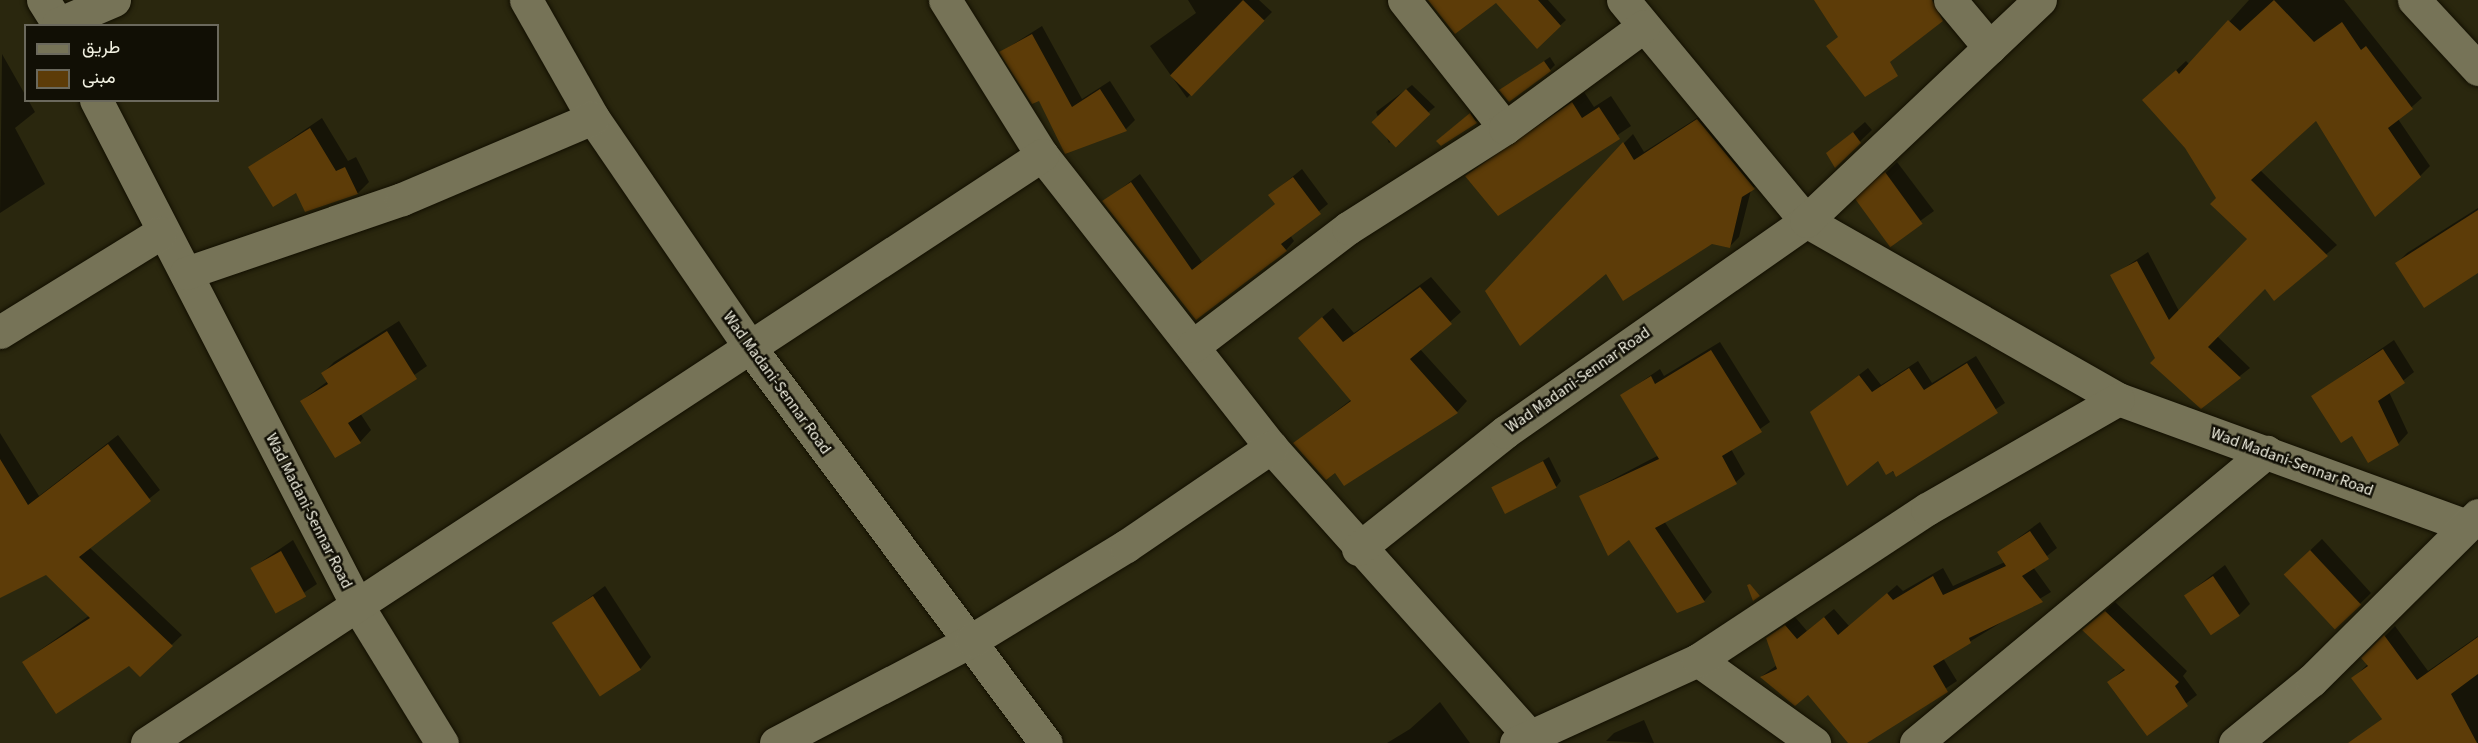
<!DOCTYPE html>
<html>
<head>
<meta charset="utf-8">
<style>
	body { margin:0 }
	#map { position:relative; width:2478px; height:743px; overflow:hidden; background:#2a270e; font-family:"Source Sans 3",Vazirmatn,sans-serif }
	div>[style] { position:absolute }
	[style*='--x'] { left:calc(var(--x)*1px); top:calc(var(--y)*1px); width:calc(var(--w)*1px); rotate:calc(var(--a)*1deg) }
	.shadow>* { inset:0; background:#0007 }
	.building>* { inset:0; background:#5d3c08; transform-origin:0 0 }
	.roads { filter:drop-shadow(0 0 2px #120f00) drop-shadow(0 0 2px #120f00) }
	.minor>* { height:33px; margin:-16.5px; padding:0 16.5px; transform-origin:16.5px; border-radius:16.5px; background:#767357 }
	span { translate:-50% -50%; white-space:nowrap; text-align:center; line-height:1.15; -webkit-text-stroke:5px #110f05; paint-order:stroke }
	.street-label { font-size:16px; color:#f2f1e2 }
	.legend { position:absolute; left:24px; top:24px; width:195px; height:78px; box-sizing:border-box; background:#110f05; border:2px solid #6b695d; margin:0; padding:8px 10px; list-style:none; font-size:18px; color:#f2f1e2 }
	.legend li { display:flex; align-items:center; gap:12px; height:30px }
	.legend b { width:30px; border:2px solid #6b695d }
</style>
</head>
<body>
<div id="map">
	<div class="shadow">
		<div style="clip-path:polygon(1188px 0,1259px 0,1272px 12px,1187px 98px,1150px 46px,1196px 13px)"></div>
		<div style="clip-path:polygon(1517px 0,1548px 0,1566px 20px,1537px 47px)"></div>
		<div style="clip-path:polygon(2249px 0,2344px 0,2422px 98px,2398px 119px,2430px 166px,2420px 176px,2316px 118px,2260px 170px,2337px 245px,2275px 299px,2265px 286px,2217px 336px,2250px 368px,2201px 407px,2157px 358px,2112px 276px,2148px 252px,2179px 311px,2249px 239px,2154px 91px,2186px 61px,2190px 65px)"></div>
		<div style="clip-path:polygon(1042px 26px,1082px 99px,1110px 81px,1135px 120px,1126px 129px,1066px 152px,1039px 99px,1001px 52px)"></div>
		<div style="clip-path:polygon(2px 54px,35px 112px,15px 128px,45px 184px,0 213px)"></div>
		<div style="clip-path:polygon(1550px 57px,1555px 65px,1550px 70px,1501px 90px)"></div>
		<div style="clip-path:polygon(1412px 85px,1435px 107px,1389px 143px,1376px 112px)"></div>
		<div style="clip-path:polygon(1584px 92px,1594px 107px,1611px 96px,1631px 126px,1499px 214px,1467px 176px)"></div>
		<div style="clip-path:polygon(1476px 109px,1482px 117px,1441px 144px,1444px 135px)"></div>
		<div style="clip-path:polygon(1708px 111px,1763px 178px,1751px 190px,1739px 237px,1730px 246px,1712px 242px,1606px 272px,1624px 143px,1633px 134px,1644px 152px)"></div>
		<div style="clip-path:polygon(322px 118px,348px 161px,356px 157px,369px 182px,358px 193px,306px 210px,296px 191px,250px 167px)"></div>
		<div style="clip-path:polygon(1865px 122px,1872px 130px,1835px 165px,1828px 154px)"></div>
		<div style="clip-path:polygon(1897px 162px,1934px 211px,1888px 244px,1870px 188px)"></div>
		<div style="clip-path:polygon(1302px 169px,1328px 204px,1290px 235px,1294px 241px,1286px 250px,1196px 318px,1104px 202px,1140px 174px,1202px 262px,1277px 203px,1270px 195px)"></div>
		<div style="clip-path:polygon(2478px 208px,2478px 271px,2397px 263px,2407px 253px)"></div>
		<div style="clip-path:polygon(1431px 277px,1461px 312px,1420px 349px,1467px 401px,1457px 412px,1336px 471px,1295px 443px,1352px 399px,1311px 327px,1333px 308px,1354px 333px)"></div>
		<div style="clip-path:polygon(399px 321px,427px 366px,360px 413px,371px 430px,360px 442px,301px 401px,328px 381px,323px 373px,334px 362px)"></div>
		<div style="clip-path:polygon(2394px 340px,2414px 372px,2389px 392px,2408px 433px,2398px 444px,2352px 434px,2313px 396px)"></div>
		<div style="clip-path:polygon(1720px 342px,1770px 422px,1731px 449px,1745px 474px,1736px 482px,1664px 521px,1712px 592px,1704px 601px,1581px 496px,1659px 455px,1622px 395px,1660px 369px,1664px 376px)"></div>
		<div style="clip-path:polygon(1976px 356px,2005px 403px,1896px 475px,1821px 404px,1868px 368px,1881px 385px,1918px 361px,1932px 383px)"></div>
		<div style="clip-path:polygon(0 433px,39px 496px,118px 435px,160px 490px,89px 547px,182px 635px,140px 675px,130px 664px,23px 662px,90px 615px,46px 573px,0 589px)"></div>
		<div style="clip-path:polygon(1549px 457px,1561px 481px,1556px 487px,1494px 490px)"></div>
		<div style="clip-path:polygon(2040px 522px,2057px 548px,2033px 567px,2051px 592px,1943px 658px,1957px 681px,1864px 743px,1850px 743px,1808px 693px,1762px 676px,1777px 665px,1767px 638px,1795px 617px,1807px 631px,1834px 609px,1849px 626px,1897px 585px,1903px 591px,1943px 568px,1953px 586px,2005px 562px,1999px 552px)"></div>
		<div style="clip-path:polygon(2322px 539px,2371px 593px,2335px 628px,2297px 563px)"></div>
		<div style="clip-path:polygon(293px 540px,317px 584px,276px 611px,252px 568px)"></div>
		<div style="clip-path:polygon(2225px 565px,2250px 604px,2239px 615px,2186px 595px)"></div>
		<div style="clip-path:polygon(605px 586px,651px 657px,640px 669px,554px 624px)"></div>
		<div style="clip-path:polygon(2115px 602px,2187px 671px,2183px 676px,2197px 695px,2147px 734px,2109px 682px,2125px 668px,2094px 621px)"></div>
		<div style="clip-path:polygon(2395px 626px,2428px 671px,2478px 636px,2478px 743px,2352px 743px,2383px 718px,2353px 678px,2368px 664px,2363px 658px)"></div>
		<div style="clip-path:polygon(1440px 702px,1470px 743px,1387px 743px,1410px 729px)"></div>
		<div style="clip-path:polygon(1644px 720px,1654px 743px,1606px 741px,1614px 733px)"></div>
	</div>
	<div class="building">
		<div style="left:1243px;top:0;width:30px;height:105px;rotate:44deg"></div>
		<div style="clip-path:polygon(1428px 0,1538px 0,1561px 26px,1537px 49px,1496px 3px,1455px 34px)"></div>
		<div style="clip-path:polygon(1814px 0,1932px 0,1943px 21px,1890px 62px,1898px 76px,1865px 97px,1826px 46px,1838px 37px)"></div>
		<div style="clip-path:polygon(2274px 0,2314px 42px,2342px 22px,2361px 50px,2366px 46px,2413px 109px,2388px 128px,2421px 177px,2375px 217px,2316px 121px,2251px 180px,2328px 256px,2274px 301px,2265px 289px,2208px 347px,2241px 378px,2201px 409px,2150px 363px,2155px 358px,2110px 275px,2137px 261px,2169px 320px,2247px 239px,2210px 204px,2216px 198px,2185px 148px,2142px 100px,2176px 70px,2179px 74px,2228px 20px,2240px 31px)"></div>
		<div style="clip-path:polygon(1032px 34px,1072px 107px,1100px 89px,1127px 131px,1065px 154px,1039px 101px,1032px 104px,999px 52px)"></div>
		<div style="clip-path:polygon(1544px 61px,1551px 71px,1509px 102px,1499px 90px)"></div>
		<div style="left:1406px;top:89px;width:35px;height:48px;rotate:46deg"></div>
		<div style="clip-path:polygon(1572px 102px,1582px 118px,1599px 107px,1620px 139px,1498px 216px,1465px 176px)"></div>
		<div style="clip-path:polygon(1470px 113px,1477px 123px,1441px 146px,1436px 141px)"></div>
		<div style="clip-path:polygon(1697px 119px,1755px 189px,1742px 197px,1730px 248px,1712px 244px,1623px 301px,1606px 274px,1520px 346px,1485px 291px,1623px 142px,1634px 160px)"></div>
		<div style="clip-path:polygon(310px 128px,336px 171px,345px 167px,358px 194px,305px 212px,296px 193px,273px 207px,248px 167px)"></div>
		<div style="clip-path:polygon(1853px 132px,1861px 143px,1835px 168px,1826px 153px)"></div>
		<div style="left:1885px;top:172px;width:64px;height:40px;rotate:54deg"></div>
		<div style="clip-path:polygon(1293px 177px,1321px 214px,1281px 244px,1287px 251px,1196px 320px,1102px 201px,1131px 182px,1192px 270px,1275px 204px,1268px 195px)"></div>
		<div style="clip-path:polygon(2478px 210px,2478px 273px,2424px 308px,2395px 263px)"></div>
		<div style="clip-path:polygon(1420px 287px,1452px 324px,1410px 359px,1458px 413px,1344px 486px,1335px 473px,1326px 480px,1293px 443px,1351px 401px,1298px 338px,1322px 317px,1343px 342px)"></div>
		<div style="clip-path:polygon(387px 331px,417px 379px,348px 423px,361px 443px,335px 458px,300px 401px,328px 384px,321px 373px)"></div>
		<div style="clip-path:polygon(2383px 349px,2405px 383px,2378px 401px,2399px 445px,2368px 463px,2352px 436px,2341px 443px,2311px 396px)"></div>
		<div style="clip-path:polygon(1711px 350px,1762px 432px,1722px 456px,1737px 484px,1655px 528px,1705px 602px,1677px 613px,1629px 540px,1608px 556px,1579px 496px,1659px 459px,1620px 395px,1651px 376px,1655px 384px)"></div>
		<div style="clip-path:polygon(1967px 363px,1998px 413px,1896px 477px,1893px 471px,1886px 475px,1878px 461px,1847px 486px,1810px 412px,1859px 375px,1872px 392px,1909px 368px,1924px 390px)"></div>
		<div style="clip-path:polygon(108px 444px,151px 501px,79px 557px,173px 646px,140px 677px,129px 666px,56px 714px,22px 662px,90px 618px,46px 575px,0 598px,0 459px,28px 505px)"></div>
		<div style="left:1543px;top:461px;width:30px;height:58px;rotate:63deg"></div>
		<div style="clip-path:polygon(2030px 531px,2049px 559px,2022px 576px,2043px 602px,1969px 638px,1971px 643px,1933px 666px,1948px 692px,1867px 743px,1848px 743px,1808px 695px,1795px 706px,1760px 677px,1777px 669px,1766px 638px,1785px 625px,1797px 639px,1824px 617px,1838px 635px,1887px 593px,1893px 600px,1933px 576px,1943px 595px,2006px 566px,1997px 552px)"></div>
		<div style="left:2310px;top:550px;width:75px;height:36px;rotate:47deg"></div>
		<div style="left:281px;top:551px;width:52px;height:35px;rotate:61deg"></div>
		<div style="left:2213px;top:576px;width:48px;height:35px;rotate:56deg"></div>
		<div style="clip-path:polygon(1750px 584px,1760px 596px,1753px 601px,1747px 585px)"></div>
		<div style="left:593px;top:596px;width:88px;height:49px;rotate:57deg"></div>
		<div style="clip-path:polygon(2105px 611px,2179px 682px,2175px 686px,2188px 706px,2147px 736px,2107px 682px,2125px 670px,2082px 630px)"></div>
		<div style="clip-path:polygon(2384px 635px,2417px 680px,2478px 637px,2478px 674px,2451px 694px,2477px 743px,2348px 743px,2382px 719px,2351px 678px,2368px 666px,2361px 658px)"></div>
	</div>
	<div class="roads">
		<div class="minor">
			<div style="--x:43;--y:0;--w:31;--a:58"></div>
			<div style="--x:526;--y:0;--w:136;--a:60.4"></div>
			<div style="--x:593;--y:118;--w:280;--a:55.6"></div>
			<div style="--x:751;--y:349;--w:492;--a:53.2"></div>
			<div style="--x:945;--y:0;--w:183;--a:58"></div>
			<div style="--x:1042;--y:155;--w:371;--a:51.9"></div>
			<div style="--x:1271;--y:447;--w:385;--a:48.2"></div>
			<div style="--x:1404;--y:0;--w:163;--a:51.7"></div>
			<div style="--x:1623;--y:0;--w:287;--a:50.4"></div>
			<div style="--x:1806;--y:221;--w:359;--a:29.7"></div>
			<div style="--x:2118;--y:399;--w:370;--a:20"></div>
			<div style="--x:1950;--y:0;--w:62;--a:50.2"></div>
			<div style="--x:2414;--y:0;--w:94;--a:47.2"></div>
			<div style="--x:58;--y:24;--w:61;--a:-23.2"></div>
			<div style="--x:96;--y:100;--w:568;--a:62.67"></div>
			<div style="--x:357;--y:605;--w:162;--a:58.4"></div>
			<div style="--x:186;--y:273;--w:228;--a:-18.9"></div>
			<div style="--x:402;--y:199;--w:207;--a:-23"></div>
			<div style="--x:0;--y:332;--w:188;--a:-31.7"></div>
			<div style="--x:1193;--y:346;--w:195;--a:-37.3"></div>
			<div style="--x:1348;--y:228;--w:186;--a:-32.5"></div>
			<div style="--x:1505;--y:128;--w:172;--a:-36.3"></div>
			<div style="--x:1358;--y:549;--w:188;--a:-38.5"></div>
			<div style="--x:1505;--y:432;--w:368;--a:-35"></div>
			<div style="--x:1806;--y:221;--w:322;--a:-43.4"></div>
			<div style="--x:1698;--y:660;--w:143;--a:35.6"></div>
			<div style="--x:147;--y:743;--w:1071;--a:-33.3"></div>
			<div style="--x:776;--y:743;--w:221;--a:-27.7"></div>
			<div style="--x:972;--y:640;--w:180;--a:-31.4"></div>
			<div style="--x:1126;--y:546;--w:176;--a:-34.3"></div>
			<div style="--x:1516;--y:743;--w:200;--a:-24.5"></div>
			<div style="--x:1698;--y:660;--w:274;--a:-33.4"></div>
			<div style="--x:1927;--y:509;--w:220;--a:-29.9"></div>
			<div style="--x:1916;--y:743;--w:456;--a:-39.7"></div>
			<div style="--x:2235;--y:743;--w:99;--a:-39.3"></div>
			<div style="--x:2312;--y:680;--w:234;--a:-44.8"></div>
		</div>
	</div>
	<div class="street-label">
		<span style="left:1578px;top:380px;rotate:-35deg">Wad Madani-Sennar Road</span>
		<span style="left:777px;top:383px;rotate:54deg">Wad Madani-Sennar Road</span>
		<span style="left:2292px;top:462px;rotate:20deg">Wad Madani-Sennar Road</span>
		<span style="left:309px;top:511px;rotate:63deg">Wad Madani-Sennar Road</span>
	</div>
	<ul class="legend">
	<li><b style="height:8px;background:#767357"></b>طريق</li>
	<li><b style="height:16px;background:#5d3c08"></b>مبنى</li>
	</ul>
</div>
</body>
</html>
